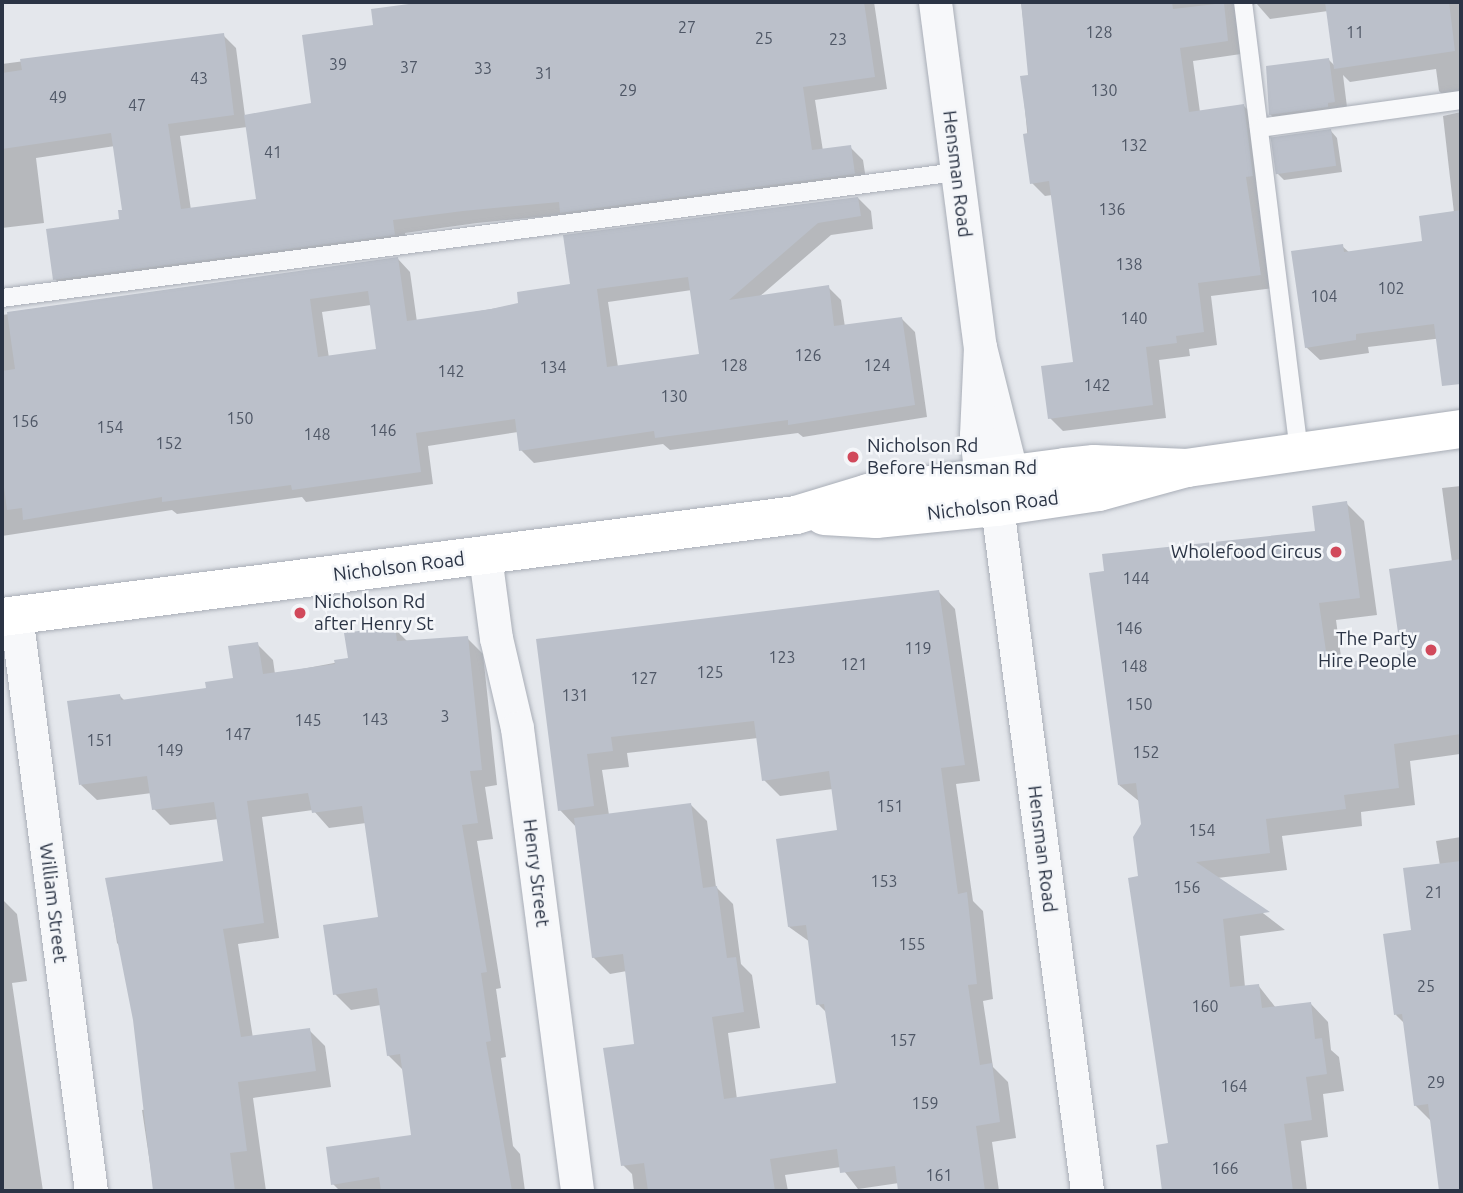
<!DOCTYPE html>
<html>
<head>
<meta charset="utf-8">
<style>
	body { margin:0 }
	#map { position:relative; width:1463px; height:1193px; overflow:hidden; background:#e4e7ec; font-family:Ubuntu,sans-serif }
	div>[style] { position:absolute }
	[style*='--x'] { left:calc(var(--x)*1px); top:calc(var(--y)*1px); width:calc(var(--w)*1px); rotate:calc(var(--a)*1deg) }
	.shadow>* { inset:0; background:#0003 }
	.building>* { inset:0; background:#bbc0ca; transform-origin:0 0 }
	.roads { filter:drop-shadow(0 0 2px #a9aeb7) drop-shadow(0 0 2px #a9aeb7) }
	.lane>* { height:18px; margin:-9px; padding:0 9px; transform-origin:9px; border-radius:9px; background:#f7f8fa }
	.street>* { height:33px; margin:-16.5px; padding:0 16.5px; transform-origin:16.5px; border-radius:16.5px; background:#f7f8fa }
	.secondary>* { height:38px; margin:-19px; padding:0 19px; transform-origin:19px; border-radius:19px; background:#fff }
	.dots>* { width:19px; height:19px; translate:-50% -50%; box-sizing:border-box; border:4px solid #f4f6f9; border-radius:50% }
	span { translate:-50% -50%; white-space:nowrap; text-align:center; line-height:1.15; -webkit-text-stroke:5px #f4f6f9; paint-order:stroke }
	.number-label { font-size:16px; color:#4f5766 }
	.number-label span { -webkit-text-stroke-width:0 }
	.street-label { font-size:19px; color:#2b3445 }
	.poi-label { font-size:19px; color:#2b3445 }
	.left { translate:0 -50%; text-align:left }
	.right { translate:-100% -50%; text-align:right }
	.frame { position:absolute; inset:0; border:4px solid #2b3445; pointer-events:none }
</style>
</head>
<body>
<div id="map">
	<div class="shadow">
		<div style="clip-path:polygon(evenodd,448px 2px,874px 2px,887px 89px,815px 100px,823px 151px,850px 147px,863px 160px,867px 186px,477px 223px,405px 233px,407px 247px,68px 292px,55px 279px,121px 220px,124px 211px,115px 146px,36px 158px,44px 223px,2px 228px,2px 64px,223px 35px,236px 48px,245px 116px,313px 105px,375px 27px,373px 11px,448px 2px,247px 127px,258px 200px,191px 210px,180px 136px,247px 127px)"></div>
		<div style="clip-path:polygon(1021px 2px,1460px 2px,1461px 104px,1453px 105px,1439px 91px,1436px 69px,1350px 82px,1343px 75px,1348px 115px,1284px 129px,1270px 114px,1328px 59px,1336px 67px,1328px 11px,1270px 19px,1256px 3px,1246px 11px,1241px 54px,1193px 61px,1200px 112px,1244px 106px,1257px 119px,1274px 288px,1211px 296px,1217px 345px,1189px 349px,1190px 356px,1159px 360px,1166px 418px,1063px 431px,1050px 418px,1074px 364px,1052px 195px,1045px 196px,1032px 183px,1022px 78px,1030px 77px)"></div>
		<div style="clip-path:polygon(1461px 112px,1461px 343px,1450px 345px,1443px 338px,1368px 347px,1369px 353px,1320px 360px,1306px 347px,1342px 246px,1350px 253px,1424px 243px,1454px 213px,1443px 116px)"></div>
		<div style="clip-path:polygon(1331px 131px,1337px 138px,1342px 172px,1284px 180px,1277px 173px)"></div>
		<div style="clip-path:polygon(evenodd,858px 198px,871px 211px,873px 229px,831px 235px,759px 297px,828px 287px,841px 300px,845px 327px,902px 319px,915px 332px,927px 417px,803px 437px,798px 433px,670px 450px,663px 444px,534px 463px,521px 450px,518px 432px,428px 446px,433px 484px,306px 502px,302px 497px,177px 514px,172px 510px,2px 536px,2px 315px,398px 259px,410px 272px,417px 322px,520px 304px,858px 198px,692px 290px,701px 355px,618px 367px,608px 302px,692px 290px,858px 198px,371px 305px,378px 351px,329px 358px,322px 312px,371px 305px)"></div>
		<div style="clip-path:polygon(1461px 486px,1461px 765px,1460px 754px,1410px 761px,1415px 805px,1361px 812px,1362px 826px,1282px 836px,1287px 870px,1217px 878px,1285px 930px,1240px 936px,1245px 987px,1258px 985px,1276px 1008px,1311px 1004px,1328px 1022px,1331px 1050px,1339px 1057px,1344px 1091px,1323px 1094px,1328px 1137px,1301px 1141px,1307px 1191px,1164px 1191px,1158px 1146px,1170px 1145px,1143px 824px,1140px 802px,1119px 785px,1317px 533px,1346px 503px,1364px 521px,1377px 615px,1336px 620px,1342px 664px,1403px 656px,1452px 562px,1442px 488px)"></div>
		<div style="clip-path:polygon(evenodd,939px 592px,955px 609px,980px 781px,956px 784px,973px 901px,983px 911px,993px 999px,983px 1001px,993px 1067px,1008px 1082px,1016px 1138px,992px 1142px,999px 1191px,900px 1191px,899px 1183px,858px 1189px,841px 1167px,785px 1175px,788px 1191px,634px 1191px,632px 1174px,623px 1165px,636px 1046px,627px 971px,610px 974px,593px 957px,577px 828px,560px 810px,538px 641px,939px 592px,758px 738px,764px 780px,780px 796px,833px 789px,839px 831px,789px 927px,810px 942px,818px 1004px,828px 1014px,838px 1084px,737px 1099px,728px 1033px,760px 1028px,752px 975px,741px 964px,733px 904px,716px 887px,707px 821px,691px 805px,609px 815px,602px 770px,629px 767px,627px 753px,758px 738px)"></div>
		<div style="clip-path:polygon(394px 628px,408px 642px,467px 638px,483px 654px,497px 785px,485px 787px,493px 839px,477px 841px,501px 988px,496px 989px,506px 1057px,501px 1058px,513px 1146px,520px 1154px,525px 1191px,340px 1191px,333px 1184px,413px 1136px,404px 1071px,388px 1055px,381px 1005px,351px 1010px,335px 994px,380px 919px,366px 823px,329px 828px,313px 810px,262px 817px,279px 938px,238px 944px,253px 1038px,309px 1030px,325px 1046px,331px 1087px,253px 1098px,266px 1191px,154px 1191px,142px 1110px,149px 1109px,124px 950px,117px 943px,107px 879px,225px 862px,219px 819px,170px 825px,154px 809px,152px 793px,97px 800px,81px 785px,120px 696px,125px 701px,208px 690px,234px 679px,257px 644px,273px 660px,275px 674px,350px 660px)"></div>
		<div style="clip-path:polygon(1461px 837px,1461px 1191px,1449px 1191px,1440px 1182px,1432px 1122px,1415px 1105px,1405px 1024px,1396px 1015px,1413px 932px,1440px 866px,1436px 841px)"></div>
		<div style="clip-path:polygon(2px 899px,17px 914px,27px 981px,12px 983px,43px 1191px,2px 1191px)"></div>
	</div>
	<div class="building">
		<div style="clip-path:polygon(424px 2px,864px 2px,875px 77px,803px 87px,812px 150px,851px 145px,855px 174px,560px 213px,559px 202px,463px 211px,393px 220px,395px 235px,53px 280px,46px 229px,119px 219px,118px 210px,122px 210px,111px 133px,2px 149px,2px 73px,22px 70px,20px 59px,224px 33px,234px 115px,168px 124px,181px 209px,256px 199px,244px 115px,311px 103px,302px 35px,373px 25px,371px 9px)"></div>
		<div style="clip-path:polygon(1021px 2px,1172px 2px,1173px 9px,1224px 3px,1228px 41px,1180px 48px,1189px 112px,1244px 104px,1253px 176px,1246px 177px,1261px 275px,1198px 283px,1204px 332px,1176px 336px,1177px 343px,1146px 347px,1153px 405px,1048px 419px,1041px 366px,1073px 362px,1049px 181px,1030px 184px,1023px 134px,1028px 133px,1020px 76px,1028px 75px)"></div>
		<div style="clip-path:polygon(1325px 2px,1449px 2px,1455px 51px,1334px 69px)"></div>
		<div style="clip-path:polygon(1329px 58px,1335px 102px,1328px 103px,1328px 107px,1269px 115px,1266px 66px)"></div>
		<div style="left:1331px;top:129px;width:37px;height:61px;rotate:82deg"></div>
		<div style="clip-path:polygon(evenodd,858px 197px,861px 216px,818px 223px,729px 300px,829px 285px,834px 326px,902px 317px,915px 405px,788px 425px,788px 420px,655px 438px,654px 431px,519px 451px,515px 419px,416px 433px,421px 472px,292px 490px,291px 485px,162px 502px,162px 497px,23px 520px,22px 508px,7px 510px,2px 472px,2px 371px,15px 369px,7px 312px,398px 257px,407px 321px,491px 309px,518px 303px,517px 292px,570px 284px,563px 235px,858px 197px,688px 277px,699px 354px,607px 367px,597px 289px,688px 277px,858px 197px,368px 291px,376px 349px,318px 357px,310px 299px,368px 291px)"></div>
		<div style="clip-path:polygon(1461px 210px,1461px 384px,1442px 386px,1434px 324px,1356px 334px,1356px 340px,1305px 348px,1291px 251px,1343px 244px,1344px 252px,1422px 241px,1419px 216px)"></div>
		<div style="clip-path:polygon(1347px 501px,1360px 598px,1319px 603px,1328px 665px,1401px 654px,1389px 569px,1461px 559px,1461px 734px,1394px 744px,1399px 788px,1344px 795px,1346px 809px,1266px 819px,1270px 853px,1196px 862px,1270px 912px,1223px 919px,1230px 987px,1259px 984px,1262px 1008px,1311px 1002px,1315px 1039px,1322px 1038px,1327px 1074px,1306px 1077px,1312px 1120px,1284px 1124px,1293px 1191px,1162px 1191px,1156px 1145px,1168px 1143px,1128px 878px,1138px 876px,1133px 837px,1141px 824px,1136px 783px,1118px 785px,1089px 573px,1104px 571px,1102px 554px,1315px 531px,1312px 506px)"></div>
		<div style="clip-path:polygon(939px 590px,965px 765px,941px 768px,958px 894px,967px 892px,977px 984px,968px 985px,980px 1065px,992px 1063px,1000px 1122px,976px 1126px,985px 1191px,898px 1191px,895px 1166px,840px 1173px,837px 1149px,770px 1159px,775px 1191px,648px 1191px,644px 1163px,621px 1166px,603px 1048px,634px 1044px,623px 954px,592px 958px,574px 818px,691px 803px,703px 888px,717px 886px,727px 958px,736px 957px,744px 1012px,712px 1017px,724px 1099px,836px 1083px,824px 1004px,816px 1005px,806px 925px,788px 927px,776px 839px,837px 830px,829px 771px,762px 781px,754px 721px,611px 737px,613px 751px,587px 754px,594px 806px,558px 811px,536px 639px)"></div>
		<div style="clip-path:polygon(395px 626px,397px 641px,468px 636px,482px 770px,470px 771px,478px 823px,462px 825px,487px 972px,481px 973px,491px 1041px,486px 1042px,512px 1191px,381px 1191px,379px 1177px,331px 1185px,326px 1147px,411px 1135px,400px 1054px,387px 1056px,377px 988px,333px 995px,323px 925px,378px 917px,362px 806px,312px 813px,308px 793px,247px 801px,264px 923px,223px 929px,241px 1037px,310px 1028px,316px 1071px,238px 1082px,247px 1151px,230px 1153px,235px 1191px,153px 1191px,133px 1020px,105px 878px,223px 861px,214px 802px,152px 810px,147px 776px,79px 785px,67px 701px,120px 694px,121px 700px,206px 688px,205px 682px,233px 678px,228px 646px,258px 642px,263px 674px,335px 664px,334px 660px,348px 658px,344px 633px)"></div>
		<div style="clip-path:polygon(1461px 861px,1461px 1191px,1439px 1191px,1428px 1104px,1414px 1106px,1402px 1014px,1394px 1015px,1383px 934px,1411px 930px,1403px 868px)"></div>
	</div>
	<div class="roads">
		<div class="lane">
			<div style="--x:1243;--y:2;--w:453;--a:82.9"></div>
			<div style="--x:1259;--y:128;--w:204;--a:-7.9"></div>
			<div style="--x:2;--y:298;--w:963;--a:-7.52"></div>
		</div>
		<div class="street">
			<div style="--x:935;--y:2;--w:348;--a:82.6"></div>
			<div style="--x:980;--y:347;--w:132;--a:76"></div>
			<div style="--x:1012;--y:475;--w:25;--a:117"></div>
			<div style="--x:980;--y:347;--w:88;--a:92.6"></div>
			<div style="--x:976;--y:435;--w:43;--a:83.4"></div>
			<div style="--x:981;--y:478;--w:33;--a:61"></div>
			<div style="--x:997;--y:507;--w:690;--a:82.5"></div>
			<div style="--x:485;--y:556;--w:83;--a:82.4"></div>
			<div style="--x:496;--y:638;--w:92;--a:76.9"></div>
			<div style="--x:517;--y:728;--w:467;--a:82.6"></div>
			<div style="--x:16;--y:615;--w:581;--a:82.58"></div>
		</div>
		<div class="secondary">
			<div style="--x:824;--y:516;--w:52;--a:3.3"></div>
			<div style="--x:876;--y:519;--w:122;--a:-5.7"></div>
			<div style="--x:997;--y:507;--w:103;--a:-8.4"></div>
			<div style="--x:1099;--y:492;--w:91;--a:-15.3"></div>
			<div style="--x:1187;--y:468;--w:277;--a:-8.1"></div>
			<div style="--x:2;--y:617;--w:801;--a:-7.32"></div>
			<div style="--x:796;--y:515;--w:75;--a:-17"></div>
			<div style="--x:868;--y:493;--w:199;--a:-7.5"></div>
			<div style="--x:1065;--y:467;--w:29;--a:-6"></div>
			<div style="--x:1094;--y:464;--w:93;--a:2.5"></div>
		</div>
	</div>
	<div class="dots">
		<div style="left:853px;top:457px;background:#d1495b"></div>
		<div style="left:1336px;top:552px;background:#d1495b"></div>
		<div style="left:300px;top:613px;background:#d1495b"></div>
		<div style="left:1431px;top:650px;background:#d1495b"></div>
	</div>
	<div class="number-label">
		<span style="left:687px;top:27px">27</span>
		<span style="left:1099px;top:32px">128</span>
		<span style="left:1355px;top:32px">11</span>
		<span style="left:764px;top:38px">25</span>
		<span style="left:838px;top:39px">23</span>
		<span style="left:338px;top:64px">39</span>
		<span style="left:409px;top:67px">37</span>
		<span style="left:483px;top:68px">33</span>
		<span style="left:544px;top:73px">31</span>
		<span style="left:199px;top:78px">43</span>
		<span style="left:628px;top:90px">29</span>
		<span style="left:1104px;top:90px">130</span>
		<span style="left:58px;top:97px">49</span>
		<span style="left:137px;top:105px">47</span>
		<span style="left:1134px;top:145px">132</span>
		<span style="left:273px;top:152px">41</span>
		<span style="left:1112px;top:209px">136</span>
		<span style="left:1129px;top:264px">138</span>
		<span style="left:1391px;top:288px">102</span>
		<span style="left:1324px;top:296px">104</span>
		<span style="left:1134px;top:318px">140</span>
		<span style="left:808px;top:355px">126</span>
		<span style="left:734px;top:365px">128</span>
		<span style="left:877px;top:365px">124</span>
		<span style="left:553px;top:367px">134</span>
		<span style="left:451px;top:371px">142</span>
		<span style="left:1097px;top:385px">142</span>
		<span style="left:674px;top:396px">130</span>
		<span style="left:240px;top:418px">150</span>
		<span style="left:25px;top:421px">156</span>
		<span style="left:110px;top:427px">154</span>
		<span style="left:383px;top:430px">146</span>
		<span style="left:317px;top:434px">148</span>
		<span style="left:169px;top:443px">152</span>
		<span style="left:1136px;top:578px">144</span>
		<span style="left:1129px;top:628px">146</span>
		<span style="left:918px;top:648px">119</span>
		<span style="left:782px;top:657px">123</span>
		<span style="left:854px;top:664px">121</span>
		<span style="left:1134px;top:666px">148</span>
		<span style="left:710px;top:672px">125</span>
		<span style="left:644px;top:678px">127</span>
		<span style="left:575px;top:695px">131</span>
		<span style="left:1139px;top:704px">150</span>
		<span style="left:445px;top:716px">3</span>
		<span style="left:375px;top:719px">143</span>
		<span style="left:308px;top:720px">145</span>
		<span style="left:238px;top:734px">147</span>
		<span style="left:100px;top:740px">151</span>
		<span style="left:170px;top:750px">149</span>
		<span style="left:1146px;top:752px">152</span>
		<span style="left:890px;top:806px">151</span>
		<span style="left:1202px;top:830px">154</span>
		<span style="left:884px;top:881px">153</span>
		<span style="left:1187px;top:887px">156</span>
		<span style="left:1434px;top:892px">21</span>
		<span style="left:912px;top:944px">155</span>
		<span style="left:1426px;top:986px">25</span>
		<span style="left:1205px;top:1006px">160</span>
		<span style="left:903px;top:1040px">157</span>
		<span style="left:1436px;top:1082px">29</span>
		<span style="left:1234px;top:1086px">164</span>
		<span style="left:925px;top:1103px">159</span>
		<span style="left:1225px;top:1168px">166</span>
		<span style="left:939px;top:1175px">161</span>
	</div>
	<div class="street-label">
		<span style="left:957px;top:174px;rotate:83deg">Hensman Road</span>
		<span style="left:993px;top:506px;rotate:-7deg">Nicholson Road</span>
		<span style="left:399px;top:567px;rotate:-7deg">Nicholson Road</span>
		<span style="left:1042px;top:849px;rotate:83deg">Hensman Road</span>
		<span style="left:536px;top:873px;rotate:83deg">Henry Street</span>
		<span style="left:53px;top:903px;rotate:83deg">William Street</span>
	</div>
	<div class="poi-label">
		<span class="left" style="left:867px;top:457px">Nicholson Rd<br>Before Hensman Rd</span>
		<span class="right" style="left:1322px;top:552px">Wholefood Circus</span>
		<span class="left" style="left:314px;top:613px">Nicholson Rd<br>after Henry St</span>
		<span class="right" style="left:1417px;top:650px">The Party<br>Hire People</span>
	</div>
	<div class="frame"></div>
</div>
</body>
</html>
